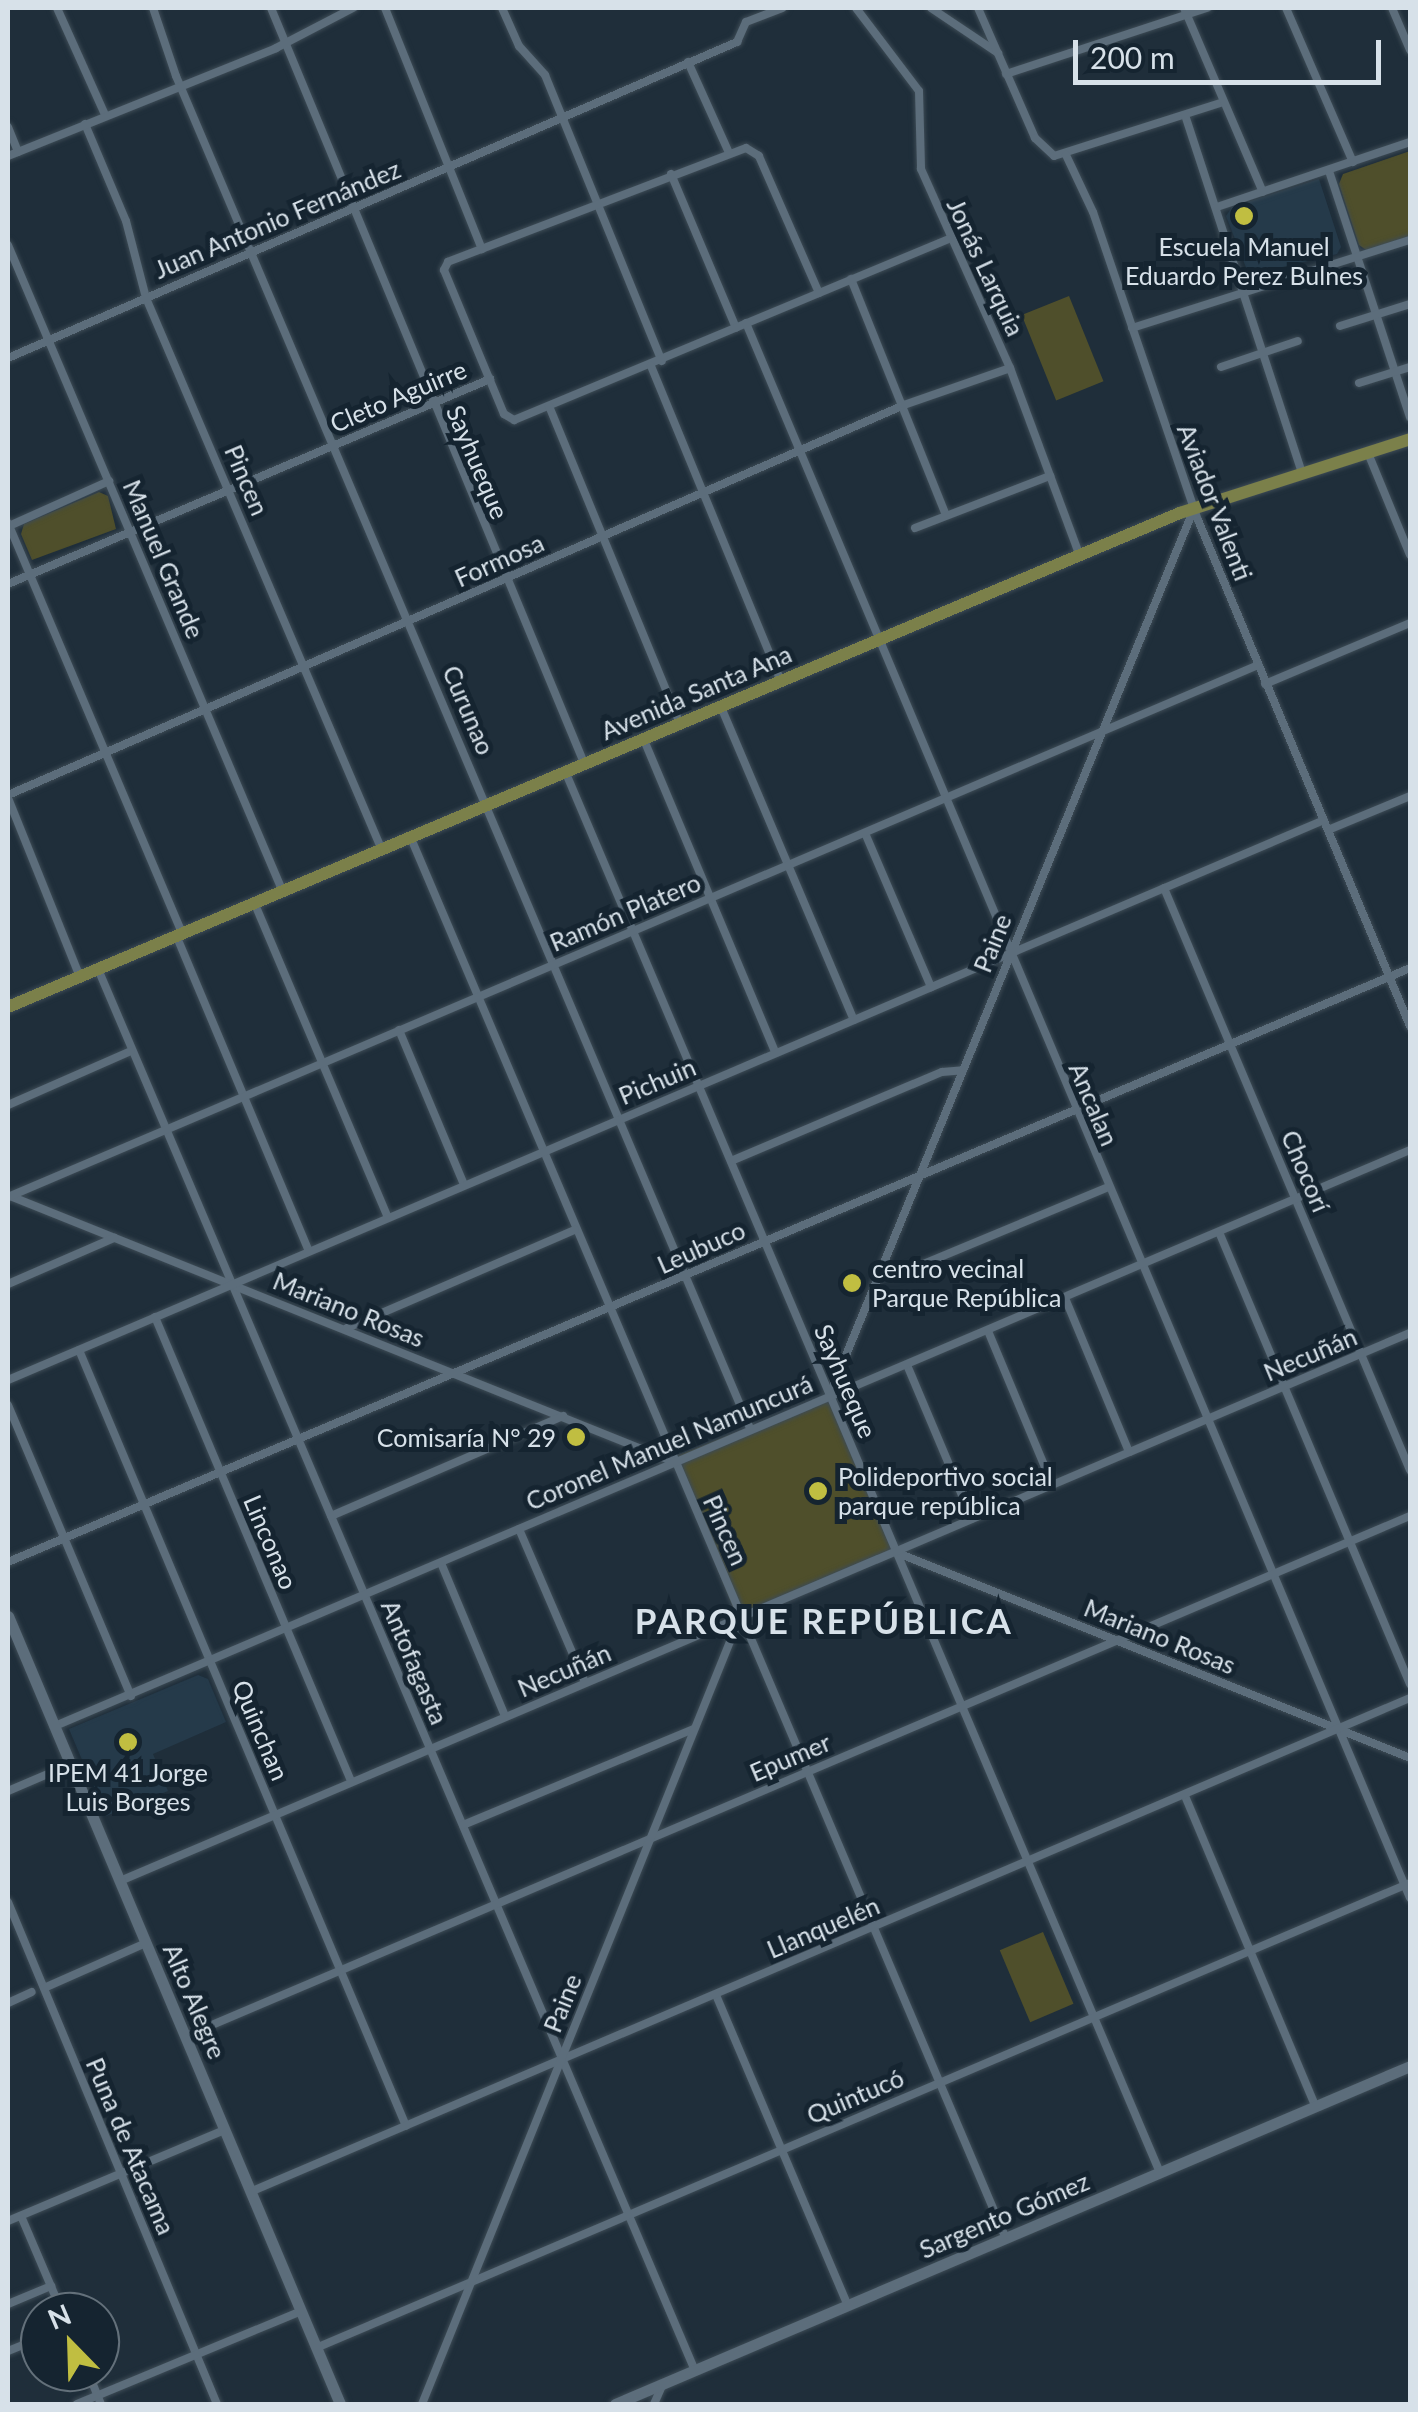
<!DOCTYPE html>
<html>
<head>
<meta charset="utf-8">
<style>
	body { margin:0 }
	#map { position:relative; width:1418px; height:2412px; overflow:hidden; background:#1f2e3a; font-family:Lato,sans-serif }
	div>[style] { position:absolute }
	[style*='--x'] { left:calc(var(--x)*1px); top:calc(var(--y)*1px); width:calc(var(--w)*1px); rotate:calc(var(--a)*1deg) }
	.built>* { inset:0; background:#253a4a }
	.green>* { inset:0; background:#4f4f2b; transform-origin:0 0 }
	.roads { filter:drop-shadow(0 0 2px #3d4b55) drop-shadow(0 0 2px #3d4b55) }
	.street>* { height:8px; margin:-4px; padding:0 4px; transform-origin:4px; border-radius:4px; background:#5c6d7b }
	.secondary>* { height:11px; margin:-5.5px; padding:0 5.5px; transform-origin:5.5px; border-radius:5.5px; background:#5c6d7b }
	.primary>* { height:12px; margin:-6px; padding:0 6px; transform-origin:6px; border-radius:6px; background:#7b804a }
	.dots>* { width:28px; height:28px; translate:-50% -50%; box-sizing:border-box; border:5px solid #152430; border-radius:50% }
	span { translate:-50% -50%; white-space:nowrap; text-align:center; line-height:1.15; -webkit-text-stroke:10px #152430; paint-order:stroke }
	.street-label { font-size:25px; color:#d7e1e9 }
	.poi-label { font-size:25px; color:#d7e1e9 }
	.left { translate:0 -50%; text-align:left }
	.right { translate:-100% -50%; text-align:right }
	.district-label { font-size:35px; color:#d7e1e9; font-weight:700; letter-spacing:2.5px }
	.frame { position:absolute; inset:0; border:10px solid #d7e1e9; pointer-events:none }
	.north { position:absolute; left:20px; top:2292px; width:100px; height:100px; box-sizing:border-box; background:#152430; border:2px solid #63707a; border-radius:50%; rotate:337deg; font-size:28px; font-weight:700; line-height:40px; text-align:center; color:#d7e1e9 }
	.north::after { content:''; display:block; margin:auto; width:35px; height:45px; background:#c0be41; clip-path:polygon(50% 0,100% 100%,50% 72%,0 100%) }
	.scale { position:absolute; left:1073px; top:40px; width:308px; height:45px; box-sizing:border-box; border:5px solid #d7e1e9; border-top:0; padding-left:12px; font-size:30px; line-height:35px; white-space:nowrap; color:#d7e1e9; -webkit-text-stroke:8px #152430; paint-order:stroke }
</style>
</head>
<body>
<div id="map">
	<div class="built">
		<div style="clip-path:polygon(1319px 179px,1341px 247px,1337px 254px,1249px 275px,1226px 216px,1232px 207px)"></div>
		<div style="clip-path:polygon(198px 1675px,208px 1679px,226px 1722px,153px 1754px,168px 1791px,106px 1816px,69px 1729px)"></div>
	</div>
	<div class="green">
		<div style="clip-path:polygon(1410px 151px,1410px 236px,1366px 250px,1359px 245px,1339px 184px,1343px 174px)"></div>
		<div style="left:1069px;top:296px;width:92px;height:51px;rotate:68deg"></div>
		<div style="clip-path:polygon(99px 492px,108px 496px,116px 529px,32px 560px,21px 534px,24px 524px)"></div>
		<div style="left:830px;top:1394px;width:171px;height:170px;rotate:68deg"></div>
		<div style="left:1043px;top:1932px;width:78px;height:47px;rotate:67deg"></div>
	</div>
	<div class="roads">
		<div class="street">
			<div style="--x:57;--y:8;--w:117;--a:65.8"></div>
			<div style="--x:153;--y:8;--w:72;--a:71.3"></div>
			<div style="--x:176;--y:76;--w:1469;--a:67"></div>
			<div style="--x:271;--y:8;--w:817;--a:67.48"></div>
			<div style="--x:385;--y:8;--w:260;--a:68.1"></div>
			<div style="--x:502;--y:8;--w:42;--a:65.9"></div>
			<div style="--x:519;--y:46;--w:39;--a:48"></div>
			<div style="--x:545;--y:75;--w:309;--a:67.8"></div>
			<div style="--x:856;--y:8;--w:104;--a:52.8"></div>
			<div style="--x:919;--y:91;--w:78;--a:88.5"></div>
			<div style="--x:921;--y:169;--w:218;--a:65.9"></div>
			<div style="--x:1010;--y:368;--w:198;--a:69.6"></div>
			<div style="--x:931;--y:8;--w:81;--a:33.9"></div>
			<div style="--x:978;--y:8;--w:142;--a:66.3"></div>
			<div style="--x:1035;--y:138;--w:26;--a:43"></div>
			<div style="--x:1054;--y:156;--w:177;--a:-17.7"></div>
			<div style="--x:1184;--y:8;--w:200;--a:66.8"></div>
			<div style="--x:1286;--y:8;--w:168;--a:66.5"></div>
			<div style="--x:1392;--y:8;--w:46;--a:66.8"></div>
			<div style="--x:688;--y:62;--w:100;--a:65.7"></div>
			<div style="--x:1006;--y:74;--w:212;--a:-18.2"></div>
			<div style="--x:1185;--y:115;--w:378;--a:71.9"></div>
			<div style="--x:85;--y:124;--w:105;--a:67.1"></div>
			<div style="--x:126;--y:221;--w:80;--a:75.4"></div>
			<div style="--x:146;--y:298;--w:598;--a:66.86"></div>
			<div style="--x:8;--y:127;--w:27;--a:68"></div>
			<div style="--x:1066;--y:155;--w:63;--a:64.7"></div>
			<div style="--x:1093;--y:212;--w:325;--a:71.2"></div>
			<div style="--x:1198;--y:520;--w:549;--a:67.27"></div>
			<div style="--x:8;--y:156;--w:289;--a:-21.9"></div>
			<div style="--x:276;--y:48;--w:87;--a:-27.5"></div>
			<div style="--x:1329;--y:171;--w:259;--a:71.8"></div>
			<div style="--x:671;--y:174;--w:167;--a:67.1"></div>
			<div style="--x:1217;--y:207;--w:204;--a:-18.6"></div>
			<div style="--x:8;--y:245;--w:701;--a:66.98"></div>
			<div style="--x:851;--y:279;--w:254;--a:68.1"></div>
			<div style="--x:819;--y:293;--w:150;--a:-113.7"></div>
			<div style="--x:759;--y:156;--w:15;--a:-148"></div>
			<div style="--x:746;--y:148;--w:319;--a:159.1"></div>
			<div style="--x:448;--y:262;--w:9;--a:117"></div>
			<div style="--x:444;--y:270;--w:156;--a:67.4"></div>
			<div style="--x:504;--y:414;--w:12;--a:31"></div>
			<div style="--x:514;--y:420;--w:470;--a:-22.6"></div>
			<div style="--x:746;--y:323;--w:1709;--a:67.14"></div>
			<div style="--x:1340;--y:326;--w:73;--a:-17.4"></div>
			<div style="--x:1132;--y:328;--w:292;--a:-17.6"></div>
			<div style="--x:8;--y:358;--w:795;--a:-23.44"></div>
			<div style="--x:737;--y:42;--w:22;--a:-66"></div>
			<div style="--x:746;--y:22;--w:39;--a:-21"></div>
			<div style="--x:651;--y:366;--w:341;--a:67.6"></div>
			<div style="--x:1221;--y:367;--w:81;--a:-18.7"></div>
			<div style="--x:1359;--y:383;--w:53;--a:-17.4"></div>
			<div style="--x:549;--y:406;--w:344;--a:67.6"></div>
			<div style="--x:1368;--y:453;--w:110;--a:67.6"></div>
			<div style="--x:8;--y:523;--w:445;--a:67"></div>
			<div style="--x:9;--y:526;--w:110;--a:-24.2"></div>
			<div style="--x:915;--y:528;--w:145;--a:-21.1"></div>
			<div style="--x:8;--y:584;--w:524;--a:-23.04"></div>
			<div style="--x:1265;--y:684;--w:157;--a:-22.8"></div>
			<div style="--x:721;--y:707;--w:340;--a:67"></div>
			<div style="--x:644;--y:740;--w:338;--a:67.2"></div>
			<div style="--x:565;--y:771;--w:1523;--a:67"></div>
			<div style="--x:8;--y:795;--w:977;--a:-23.52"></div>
			<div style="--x:904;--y:405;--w:112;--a:-19.2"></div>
			<div style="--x:8;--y:798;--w:193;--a:68.1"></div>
			<div style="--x:1328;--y:830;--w:89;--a:-22.5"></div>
			<div style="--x:865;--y:833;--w:168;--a:66.8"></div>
			<div style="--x:410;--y:836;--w:1524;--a:66.98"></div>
			<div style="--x:1164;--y:888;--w:632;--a:67.09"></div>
			<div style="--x:254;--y:902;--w:343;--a:67"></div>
			<div style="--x:176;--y:935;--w:343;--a:67.2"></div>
			<div style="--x:98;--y:969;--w:1524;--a:66.93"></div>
			<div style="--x:399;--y:1030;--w:168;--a:67.2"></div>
			<div style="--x:8;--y:1105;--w:134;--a:-23.7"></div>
			<div style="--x:731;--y:1161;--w:229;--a:-22.9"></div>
			<div style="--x:942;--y:1072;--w:21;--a:-5"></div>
			<div style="--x:10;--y:1196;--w:715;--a:21.83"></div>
			<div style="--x:8;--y:1197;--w:1359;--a:-23.05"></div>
			<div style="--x:1219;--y:1232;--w:491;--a:67.1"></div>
			<div style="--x:880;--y:1275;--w:17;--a:0"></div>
			<div style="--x:897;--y:1275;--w:229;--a:-22.6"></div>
			<div style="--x:8;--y:1284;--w:116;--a:-23.5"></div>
			<div style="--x:1065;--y:1298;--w:167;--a:67.4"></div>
			<div style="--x:155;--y:1317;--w:504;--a:67.1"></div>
			<div style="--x:347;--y:1328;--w:248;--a:-23.3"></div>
			<div style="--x:988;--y:1331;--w:166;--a:67.3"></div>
			<div style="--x:79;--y:1350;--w:842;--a:67.15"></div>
			<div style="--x:907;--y:1365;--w:167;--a:67.1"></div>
			<div style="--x:8;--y:1380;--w:1430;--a:-23.05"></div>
			<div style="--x:830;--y:1394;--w:955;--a:-67.65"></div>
			<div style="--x:8;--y:1405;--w:316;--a:67.1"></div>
			<div style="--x:331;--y:1516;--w:253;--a:-23.3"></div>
			<div style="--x:519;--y:1529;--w:167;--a:66.7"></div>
			<div style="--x:895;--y:1552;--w:555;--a:21.8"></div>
			<div style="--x:8;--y:1562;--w:1523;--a:-22.96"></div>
			<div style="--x:441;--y:1563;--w:166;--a:67.3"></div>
			<div style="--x:55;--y:1726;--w:1472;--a:-23.03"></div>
			<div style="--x:8;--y:1791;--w:69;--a:-23.2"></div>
			<div style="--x:1185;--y:1796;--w:337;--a:67.2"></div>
			<div style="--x:463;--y:1825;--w:250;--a:-22.6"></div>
			<div style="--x:120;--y:1881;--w:1402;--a:-23.02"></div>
			<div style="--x:8;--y:1902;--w:544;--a:67.4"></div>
			<div style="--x:44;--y:1988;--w:111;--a:-23.8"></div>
			<div style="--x:716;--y:1995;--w:338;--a:67"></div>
			<div style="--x:8;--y:2003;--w:26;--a:-25"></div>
			<div style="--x:186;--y:2036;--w:1330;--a:-23.02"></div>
			<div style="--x:250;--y:2192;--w:1261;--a:-23.07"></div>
			<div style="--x:21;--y:2216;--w:104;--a:66.9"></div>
			<div style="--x:8;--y:2221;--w:234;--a:-22.8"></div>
			<div style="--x:8;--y:2304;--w:47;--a:-22.7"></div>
			<div style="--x:316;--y:2348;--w:1189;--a:-23.03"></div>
			<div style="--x:8;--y:2351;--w:35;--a:-22"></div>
			<div style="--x:88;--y:2372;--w:35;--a:68"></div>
			<div style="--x:77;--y:2404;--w:243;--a:-22.5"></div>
			<div style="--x:422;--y:2404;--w:849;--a:-68"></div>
			<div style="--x:654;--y:2404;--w:20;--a:-66"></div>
		</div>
		<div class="secondary">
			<div style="--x:8;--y:1616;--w:855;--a:67.15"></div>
			<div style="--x:615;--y:2404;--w:864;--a:-23.03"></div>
		</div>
		<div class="primary">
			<div style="--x:8;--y:1007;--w:1272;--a:-22.86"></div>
			<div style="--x:1180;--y:513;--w:242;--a:-17.8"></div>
		</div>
	</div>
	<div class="dots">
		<div style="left:1244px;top:216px;background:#c0be41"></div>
		<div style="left:852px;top:1283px;background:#c0be41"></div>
		<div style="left:576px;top:1437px;background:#c0be41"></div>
		<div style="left:818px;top:1491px;background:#c0be41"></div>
		<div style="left:128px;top:1742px;background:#c0be41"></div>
	</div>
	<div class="street-label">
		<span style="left:277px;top:219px;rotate:-23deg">Juan Antonio Fernández</span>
		<span style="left:986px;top:267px;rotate:65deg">Jonás Larquia</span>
		<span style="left:398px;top:396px;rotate:-23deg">Cleto Aguirre</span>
		<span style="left:478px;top:462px;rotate:67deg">Sayhueque</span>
		<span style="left:247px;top:480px;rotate:67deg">Pincen</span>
		<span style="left:1215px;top:502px;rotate:69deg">Aviador Valenti</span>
		<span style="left:164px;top:559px;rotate:67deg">Manuel Grande</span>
		<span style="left:499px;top:560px;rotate:-24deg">Formosa</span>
		<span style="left:696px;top:692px;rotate:-23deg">Avenida Santa Ana</span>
		<span style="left:469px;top:710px;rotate:67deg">Curunao</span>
		<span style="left:625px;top:912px;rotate:-23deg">Ramón Platero</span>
		<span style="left:992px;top:943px;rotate:-68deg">Paine</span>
		<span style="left:657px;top:1081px;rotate:-23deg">Pichuin</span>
		<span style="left:1094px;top:1104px;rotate:67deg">Ancalan</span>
		<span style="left:1306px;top:1171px;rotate:67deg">Chocorí</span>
		<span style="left:701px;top:1247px;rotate:-24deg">Leubuco</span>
		<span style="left:349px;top:1309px;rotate:22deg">Mariano Rosas</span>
		<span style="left:1310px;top:1354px;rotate:-23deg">Necuñán</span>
		<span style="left:846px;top:1381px;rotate:67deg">Sayhueque</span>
		<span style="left:669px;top:1442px;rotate:-23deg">Coronel Manuel Namuncurá</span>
		<span style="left:726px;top:1530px;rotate:66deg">Pincen</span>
		<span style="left:271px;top:1542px;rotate:67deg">Linconao</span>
		<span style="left:1160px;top:1636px;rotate:22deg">Mariano Rosas</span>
		<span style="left:415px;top:1662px;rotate:67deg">Antofagasta</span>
		<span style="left:564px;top:1670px;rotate:-23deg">Necuñán</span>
		<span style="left:261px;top:1730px;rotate:67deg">Quinchan</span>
		<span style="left:790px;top:1757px;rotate:-23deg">Epumer</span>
		<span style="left:823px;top:1927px;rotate:-23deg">Llanquelén</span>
		<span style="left:195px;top:2001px;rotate:67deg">Alto Alegre</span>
		<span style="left:562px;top:2003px;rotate:-68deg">Paine</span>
		<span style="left:855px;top:2096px;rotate:-23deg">Quintucó</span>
		<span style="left:131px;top:2146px;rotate:67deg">Puna de Atacama</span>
		<span style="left:1004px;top:2215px;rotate:-23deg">Sargento Gómez</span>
	</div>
	<div class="poi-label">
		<span style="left:1244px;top:261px">Escuela Manuel<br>Eduardo Perez Bulnes</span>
		<span class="left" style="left:872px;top:1283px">centro vecinal<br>Parque República</span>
		<span class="right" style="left:556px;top:1437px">Comisaría N° 29</span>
		<span class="left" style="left:838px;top:1491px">Polideportivo social<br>parque república</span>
		<span style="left:128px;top:1787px">IPEM 41 Jorge<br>Luis Borges</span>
	</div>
	<div class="district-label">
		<span style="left:824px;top:1620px">PARQUE REPÚBLICA</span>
	</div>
	<div class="frame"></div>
	<div class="north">N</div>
	<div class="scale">200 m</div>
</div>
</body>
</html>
